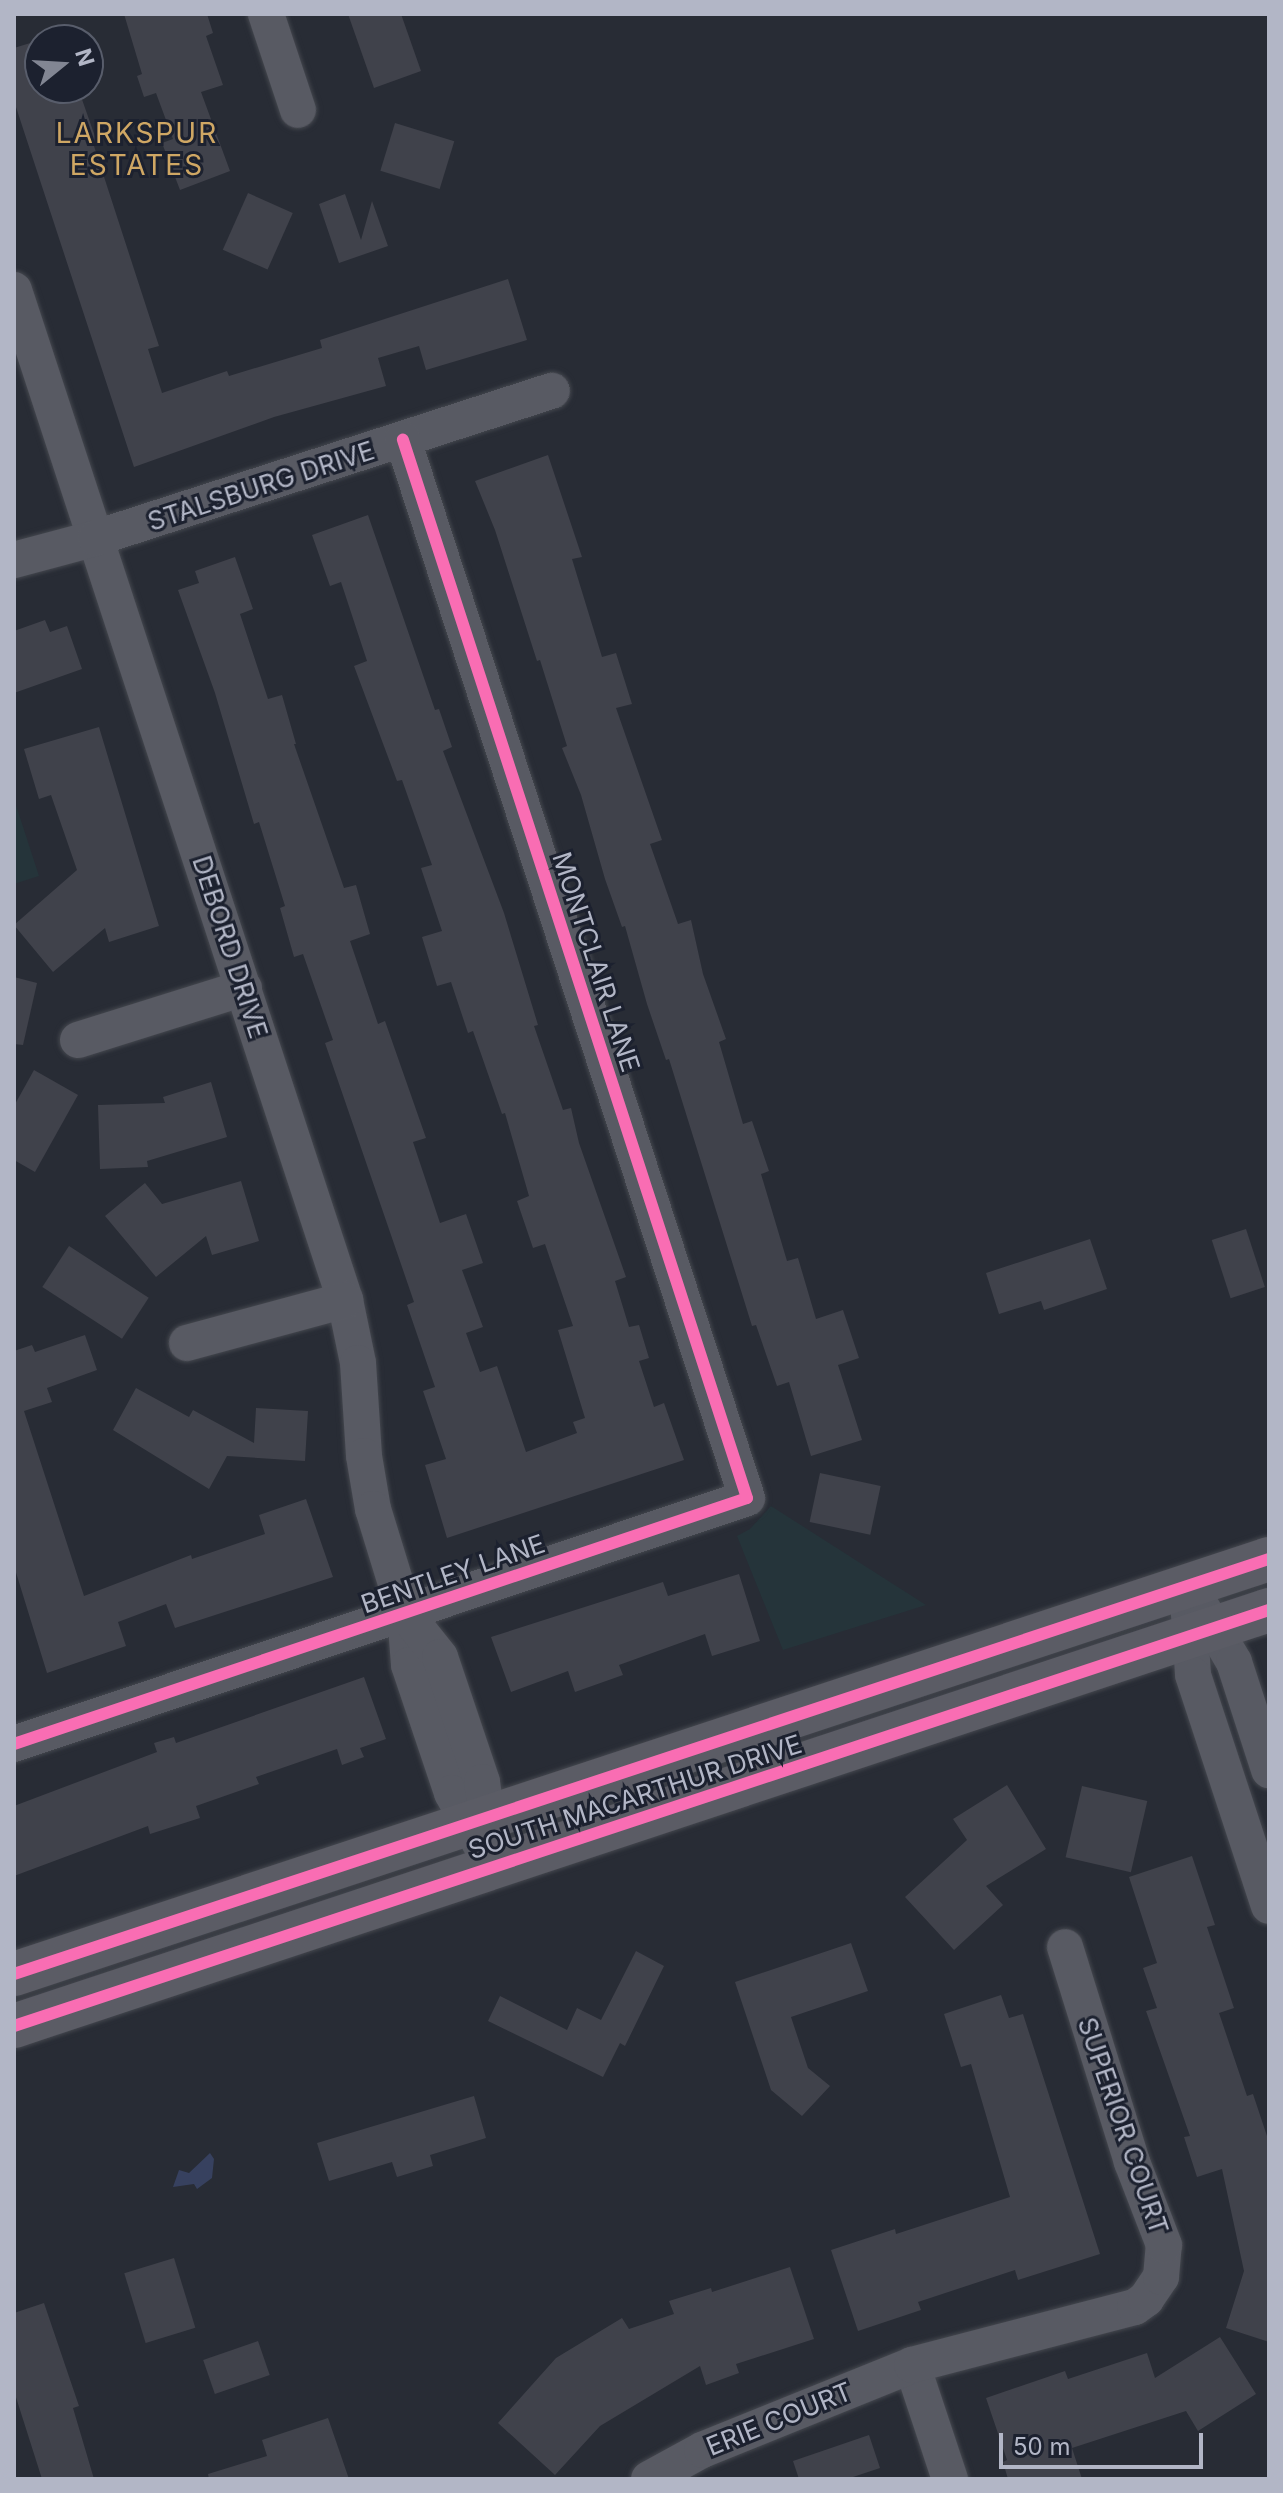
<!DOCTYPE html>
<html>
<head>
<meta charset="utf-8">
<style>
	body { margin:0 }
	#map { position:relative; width:1283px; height:2493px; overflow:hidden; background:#282c35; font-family:Inter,sans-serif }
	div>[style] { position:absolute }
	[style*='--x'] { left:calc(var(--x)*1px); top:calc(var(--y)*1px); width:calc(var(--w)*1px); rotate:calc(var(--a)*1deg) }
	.green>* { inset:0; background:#25343a }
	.water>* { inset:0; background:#37415f }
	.building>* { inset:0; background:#40424b; transform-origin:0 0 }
	.roads { filter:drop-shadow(0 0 2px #44474e) drop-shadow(0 0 2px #44474e) }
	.minor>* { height:36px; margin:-18px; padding:0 18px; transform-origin:18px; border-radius:18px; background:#585a63 }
	.major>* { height:44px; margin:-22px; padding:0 22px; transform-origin:22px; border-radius:22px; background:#5b5c65 }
	.cycleway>* { height:12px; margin:-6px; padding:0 6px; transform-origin:6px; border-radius:6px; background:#f96db3 }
	span { translate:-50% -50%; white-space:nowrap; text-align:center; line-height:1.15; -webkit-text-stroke:6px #1c212f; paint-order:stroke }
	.street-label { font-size:26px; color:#b2b6c6 }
	.neighbourhood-label { font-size:28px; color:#cfa764; letter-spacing:2px }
	.frame { position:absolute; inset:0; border:16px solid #b2b6c6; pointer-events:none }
	.north { position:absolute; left:24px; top:24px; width:80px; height:80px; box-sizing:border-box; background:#1c212f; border:2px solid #585d6b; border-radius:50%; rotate:72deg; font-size:22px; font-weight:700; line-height:32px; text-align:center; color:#b2b6c6 }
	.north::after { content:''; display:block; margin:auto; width:28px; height:36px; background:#828693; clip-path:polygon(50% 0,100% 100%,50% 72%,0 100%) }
	.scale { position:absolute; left:999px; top:2433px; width:204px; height:36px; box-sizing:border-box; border:4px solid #b2b6c6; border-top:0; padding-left:10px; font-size:24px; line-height:28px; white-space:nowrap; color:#b2b6c6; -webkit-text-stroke:6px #1c212f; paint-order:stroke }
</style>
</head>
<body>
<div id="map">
	<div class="green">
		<div style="clip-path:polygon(14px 799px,39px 876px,14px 884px)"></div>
		<div style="clip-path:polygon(771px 1506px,926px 1605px,783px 1650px,737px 1536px,750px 1529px)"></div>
	</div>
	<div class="water">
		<div style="clip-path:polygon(210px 2153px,214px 2159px,212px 2178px,197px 2189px,194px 2184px,173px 2187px,179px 2170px,189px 2173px)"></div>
	</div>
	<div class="building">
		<div style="clip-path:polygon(124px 14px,207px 14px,213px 33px,206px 36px,223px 85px,201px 92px,230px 171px,180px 190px,162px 143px,173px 139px,156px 93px,144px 97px,137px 76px,142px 74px)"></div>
		<div style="clip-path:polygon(348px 14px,401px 14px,421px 71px,374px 88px)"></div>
		<div style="clip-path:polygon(40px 40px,40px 88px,78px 88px,98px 145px,94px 146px,159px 346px,148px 349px,162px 393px,227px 371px,229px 376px,322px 348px,320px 340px,508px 279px,527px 340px,426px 370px,419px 346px,378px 358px,386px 386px,274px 417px,134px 467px,14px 101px,14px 48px)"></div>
		<div style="left:395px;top:123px;width:62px;height:50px;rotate:17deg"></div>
		<div style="left:248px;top:193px;width:49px;height:62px;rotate:24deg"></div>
		<div style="clip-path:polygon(345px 194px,361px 240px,372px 201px,388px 246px,339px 263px,319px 204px)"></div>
		<div style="clip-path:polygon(548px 455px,582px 557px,572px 559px,602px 657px,616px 653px,632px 704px,616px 708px,662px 840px,650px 844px,678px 924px,691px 920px,703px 974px,726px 1039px,719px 1042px,743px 1124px,752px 1121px,769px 1171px,761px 1174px,787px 1261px,798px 1258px,816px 1319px,843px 1310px,859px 1358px,838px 1365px,862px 1440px,811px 1456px,789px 1382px,777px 1386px,756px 1325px,752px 1326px,669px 1059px,666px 1060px,647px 1004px,625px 926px,622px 927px,605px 879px,581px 795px,562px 748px,567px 746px,540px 660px,537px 661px,495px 530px,475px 481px)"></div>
		<div style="clip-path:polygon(368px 515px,435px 710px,439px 709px,452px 747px,443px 751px,504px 913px,538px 1025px,534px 1026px,563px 1110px,571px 1108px,579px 1143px,626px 1277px,615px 1281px,629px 1327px,639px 1325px,649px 1358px,639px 1361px,654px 1407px,664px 1403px,684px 1460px,447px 1538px,425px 1465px,446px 1459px,423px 1391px,435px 1387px,407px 1305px,414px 1302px,325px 1043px,333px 1040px,303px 954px,294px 957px,280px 908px,285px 906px,259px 822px,254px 824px,215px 693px,178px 590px,199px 583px,195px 571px,235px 557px,253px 609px,240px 614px,268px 699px,282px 695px,296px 744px,294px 744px,344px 888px,356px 885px,370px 934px,350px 941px,378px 1024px,385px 1021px,426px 1138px,413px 1142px,440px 1223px,466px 1214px,483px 1263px,462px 1270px,483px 1327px,466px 1333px,480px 1372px,497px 1366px,526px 1452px,577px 1433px,573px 1422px,585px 1418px,558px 1330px,573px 1326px,545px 1244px,533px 1248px,517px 1201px,529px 1196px,505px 1113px,502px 1114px,473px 1031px,468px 1033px,451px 982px,437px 986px,422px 937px,442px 931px,421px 868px,432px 865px,402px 780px,397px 781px,354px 666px,367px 661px,341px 582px,330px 586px,312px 535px)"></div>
		<div style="clip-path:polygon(45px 620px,50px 632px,67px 626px,82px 669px,14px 693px,14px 631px)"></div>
		<div style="clip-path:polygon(99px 727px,159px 926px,109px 942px,105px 928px,53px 972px,14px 925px,77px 870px,51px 795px,39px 799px,24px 749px)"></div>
		<div style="clip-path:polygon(14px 977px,37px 983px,23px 1045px,14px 1044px)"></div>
		<div style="clip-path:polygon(34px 1070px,78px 1095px,35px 1172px,14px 1160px,14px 1106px)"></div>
		<div style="clip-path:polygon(211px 1082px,227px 1137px,147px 1161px,148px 1167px,100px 1169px,98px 1105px,165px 1103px,163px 1097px)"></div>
		<div style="clip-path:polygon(241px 1181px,259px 1241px,212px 1255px,206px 1236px,156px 1277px,105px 1216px,145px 1183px,162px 1204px)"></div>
		<div style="left:1246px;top:1229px;width:61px;height:36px;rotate:72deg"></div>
		<div style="clip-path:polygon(1090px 1239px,1107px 1289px,1044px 1310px,1041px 1301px,999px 1314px,986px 1273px)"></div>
		<div style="left:69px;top:1246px;width:95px;height:49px;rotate:33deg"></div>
		<div style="clip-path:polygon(85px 1335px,97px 1370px,47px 1388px,52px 1402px,24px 1411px,84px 1596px,191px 1555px,192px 1559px,265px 1534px,259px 1515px,306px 1499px,333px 1577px,175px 1628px,166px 1604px,118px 1622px,126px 1646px,47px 1673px,14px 1566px,14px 1351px,32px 1345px,35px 1352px)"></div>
		<div style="clip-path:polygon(136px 1388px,189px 1417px,193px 1410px,254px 1443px,256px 1408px,308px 1411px,305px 1461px,227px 1456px,209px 1489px,113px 1430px)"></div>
		<div style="left:820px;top:1473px;width:62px;height:50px;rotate:12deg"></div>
		<div style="clip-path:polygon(739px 1574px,760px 1641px,712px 1656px,705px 1634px,619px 1665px,623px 1675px,575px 1692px,568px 1671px,511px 1692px,491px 1637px,663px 1582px,668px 1596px)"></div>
		<div style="clip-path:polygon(364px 1677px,386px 1739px,360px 1748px,364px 1757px,342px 1765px,337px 1749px,256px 1777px,259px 1784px,196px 1806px,200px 1818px,150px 1834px,148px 1826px,14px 1876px,14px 1806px,157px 1752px,154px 1743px,174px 1737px,176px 1743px)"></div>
		<div style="clip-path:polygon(1007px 1785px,1046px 1849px,986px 1886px,1003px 1905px,954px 1950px,905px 1897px,967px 1840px,953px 1819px)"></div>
		<div style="left:1082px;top:1786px;width:67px;height:73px;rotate:13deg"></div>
		<div style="clip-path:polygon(1192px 1856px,1215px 1925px,1207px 1927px,1234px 2008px,1219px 2013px,1247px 2096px,1253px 2094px,1269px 2142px,1269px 2342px,1226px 2328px,1244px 2271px,1222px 2169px,1197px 2177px,1184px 2137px,1190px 2136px,1146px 2011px,1157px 2008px,1143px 1968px,1157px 1963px,1129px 1877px)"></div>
		<div style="clip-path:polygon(851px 1943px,868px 1991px,791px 2017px,808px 2068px,830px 2086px,802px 2116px,771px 2090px,735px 1982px)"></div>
		<div style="clip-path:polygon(636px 1951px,664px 1966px,625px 2046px,620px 2043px,603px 2077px,488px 2021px,500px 1996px,567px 2030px,577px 2008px,601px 2020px)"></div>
		<div style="clip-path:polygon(1001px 1995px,1009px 2018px,1023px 2014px,1100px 2254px,1018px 2280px,1015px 2270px,918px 2302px,921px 2310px,858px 2331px,831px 2250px,895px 2229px,896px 2234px,1010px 2197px,971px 2064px,961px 2067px,944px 2014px)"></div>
		<div style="clip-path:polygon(474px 2096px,486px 2138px,430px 2155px,433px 2166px,397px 2177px,392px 2162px,329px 2181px,317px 2143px)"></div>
		<div style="left:174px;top:2258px;width:73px;height:52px;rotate:73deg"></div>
		<div style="clip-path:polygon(790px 2267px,814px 2339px,736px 2364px,739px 2373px,706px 2385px,700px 2366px,600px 2426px,555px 2475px,498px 2423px,556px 2358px,622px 2318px,629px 2329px,674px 2314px,669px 2301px,711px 2288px,712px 2292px)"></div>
		<div style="clip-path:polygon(44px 2303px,79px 2406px,73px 2408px,94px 2479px,42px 2479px,14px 2391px,14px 2313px)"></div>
		<div style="clip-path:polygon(1220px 2337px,1256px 2394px,1198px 2431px,1186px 2411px,1072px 2448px,1082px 2479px,1008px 2479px,1003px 2462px,1007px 2460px,986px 2398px,1065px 2371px,1068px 2379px,1147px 2353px,1155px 2378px)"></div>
		<div style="left:258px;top:2341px;width:36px;height:58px;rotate:71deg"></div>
		<div style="clip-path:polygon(328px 2418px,349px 2479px,209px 2479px,208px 2474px,267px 2456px,262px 2440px)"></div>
		<div style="clip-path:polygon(869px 2435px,880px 2468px,847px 2479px,799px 2479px,793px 2461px)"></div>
	</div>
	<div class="roads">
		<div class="minor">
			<div style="--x:266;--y:14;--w:101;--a:71.6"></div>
			<div style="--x:14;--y:290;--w:1063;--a:71.85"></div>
			<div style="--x:345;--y:1300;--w:64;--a:78.3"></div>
			<div style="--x:358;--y:1363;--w:93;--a:86.3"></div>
			<div style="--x:364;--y:1456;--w:54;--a:80.4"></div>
			<div style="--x:373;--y:1509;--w:109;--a:72.9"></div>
			<div style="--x:405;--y:1613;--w:52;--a:85.6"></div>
			<div style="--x:409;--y:1665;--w:135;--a:71.4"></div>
			<div style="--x:452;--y:1793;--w:85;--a:61"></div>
			<div style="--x:14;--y:560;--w:85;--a:-15"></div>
			<div style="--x:96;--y:538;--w:479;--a:-17.9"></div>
			<div style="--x:78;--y:1040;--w:174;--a:-17.4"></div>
			<div style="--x:187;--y:1343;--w:164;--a:-15.2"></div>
			<div style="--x:1187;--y:1586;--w:89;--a:86.1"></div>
			<div style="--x:1193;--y:1675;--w:243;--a:71.8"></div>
			<div style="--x:1201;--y:1606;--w:65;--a:59.5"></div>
			<div style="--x:1234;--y:1662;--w:114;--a:72"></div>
			<div style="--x:405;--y:1613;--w:56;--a:51.5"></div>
			<div style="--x:440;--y:1657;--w:132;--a:71.4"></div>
			<div style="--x:482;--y:1782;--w:63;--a:81.7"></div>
			<div style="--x:14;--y:1744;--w:773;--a:-18.55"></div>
			<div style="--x:747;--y:1498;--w:1113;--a:-108.01"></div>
			<div style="--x:912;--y:2365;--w:120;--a:71.6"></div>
			<div style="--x:649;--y:2479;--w:60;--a:-28.7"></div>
			<div style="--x:702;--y:2450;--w:227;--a:-22"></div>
			<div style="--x:912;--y:2365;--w:230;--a:-14.6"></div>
			<div style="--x:1135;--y:2307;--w:14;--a:-36"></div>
			<div style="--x:1146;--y:2299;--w:27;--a:-56"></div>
			<div style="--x:1161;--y:2277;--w:32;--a:-85"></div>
			<div style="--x:1164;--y:2245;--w:89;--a:-111.1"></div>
			<div style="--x:1132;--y:2162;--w:225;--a:-107.3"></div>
		</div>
		<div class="major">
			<div style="--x:14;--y:1974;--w:1322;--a:-18.3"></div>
			<div style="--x:14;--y:2026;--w:1322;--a:-18.34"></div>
		</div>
	</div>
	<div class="cycleway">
		<div style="--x:14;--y:1744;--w:773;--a:-18.55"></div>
		<div style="--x:747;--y:1498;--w:1113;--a:-108.01"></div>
		<div style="--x:14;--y:1974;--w:1322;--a:-18.3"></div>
		<div style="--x:14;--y:2026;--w:1322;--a:-18.34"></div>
	</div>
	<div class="street-label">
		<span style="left:261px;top:486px;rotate:-18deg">STALSBURG DRIVE</span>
		<span style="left:230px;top:947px;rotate:72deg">DEBORD DRIVE</span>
		<span style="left:596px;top:962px;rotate:72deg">MONTCLAIR LANE</span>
		<span style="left:453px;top:1574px;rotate:-19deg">BENTLEY LANE</span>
		<span style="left:635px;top:1797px;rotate:-18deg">SOUTH MACARTHUR DRIVE</span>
		<span style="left:1123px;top:2126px;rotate:71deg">SUPERIOR COURT</span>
		<span style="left:779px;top:2419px;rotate:-22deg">ERIE COURT</span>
	</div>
	<div class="neighbourhood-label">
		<span style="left:137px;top:149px">LARKSPUR<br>ESTATES</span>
	</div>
	<div class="frame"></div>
	<div class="north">N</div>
	<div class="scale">50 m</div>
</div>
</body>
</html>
